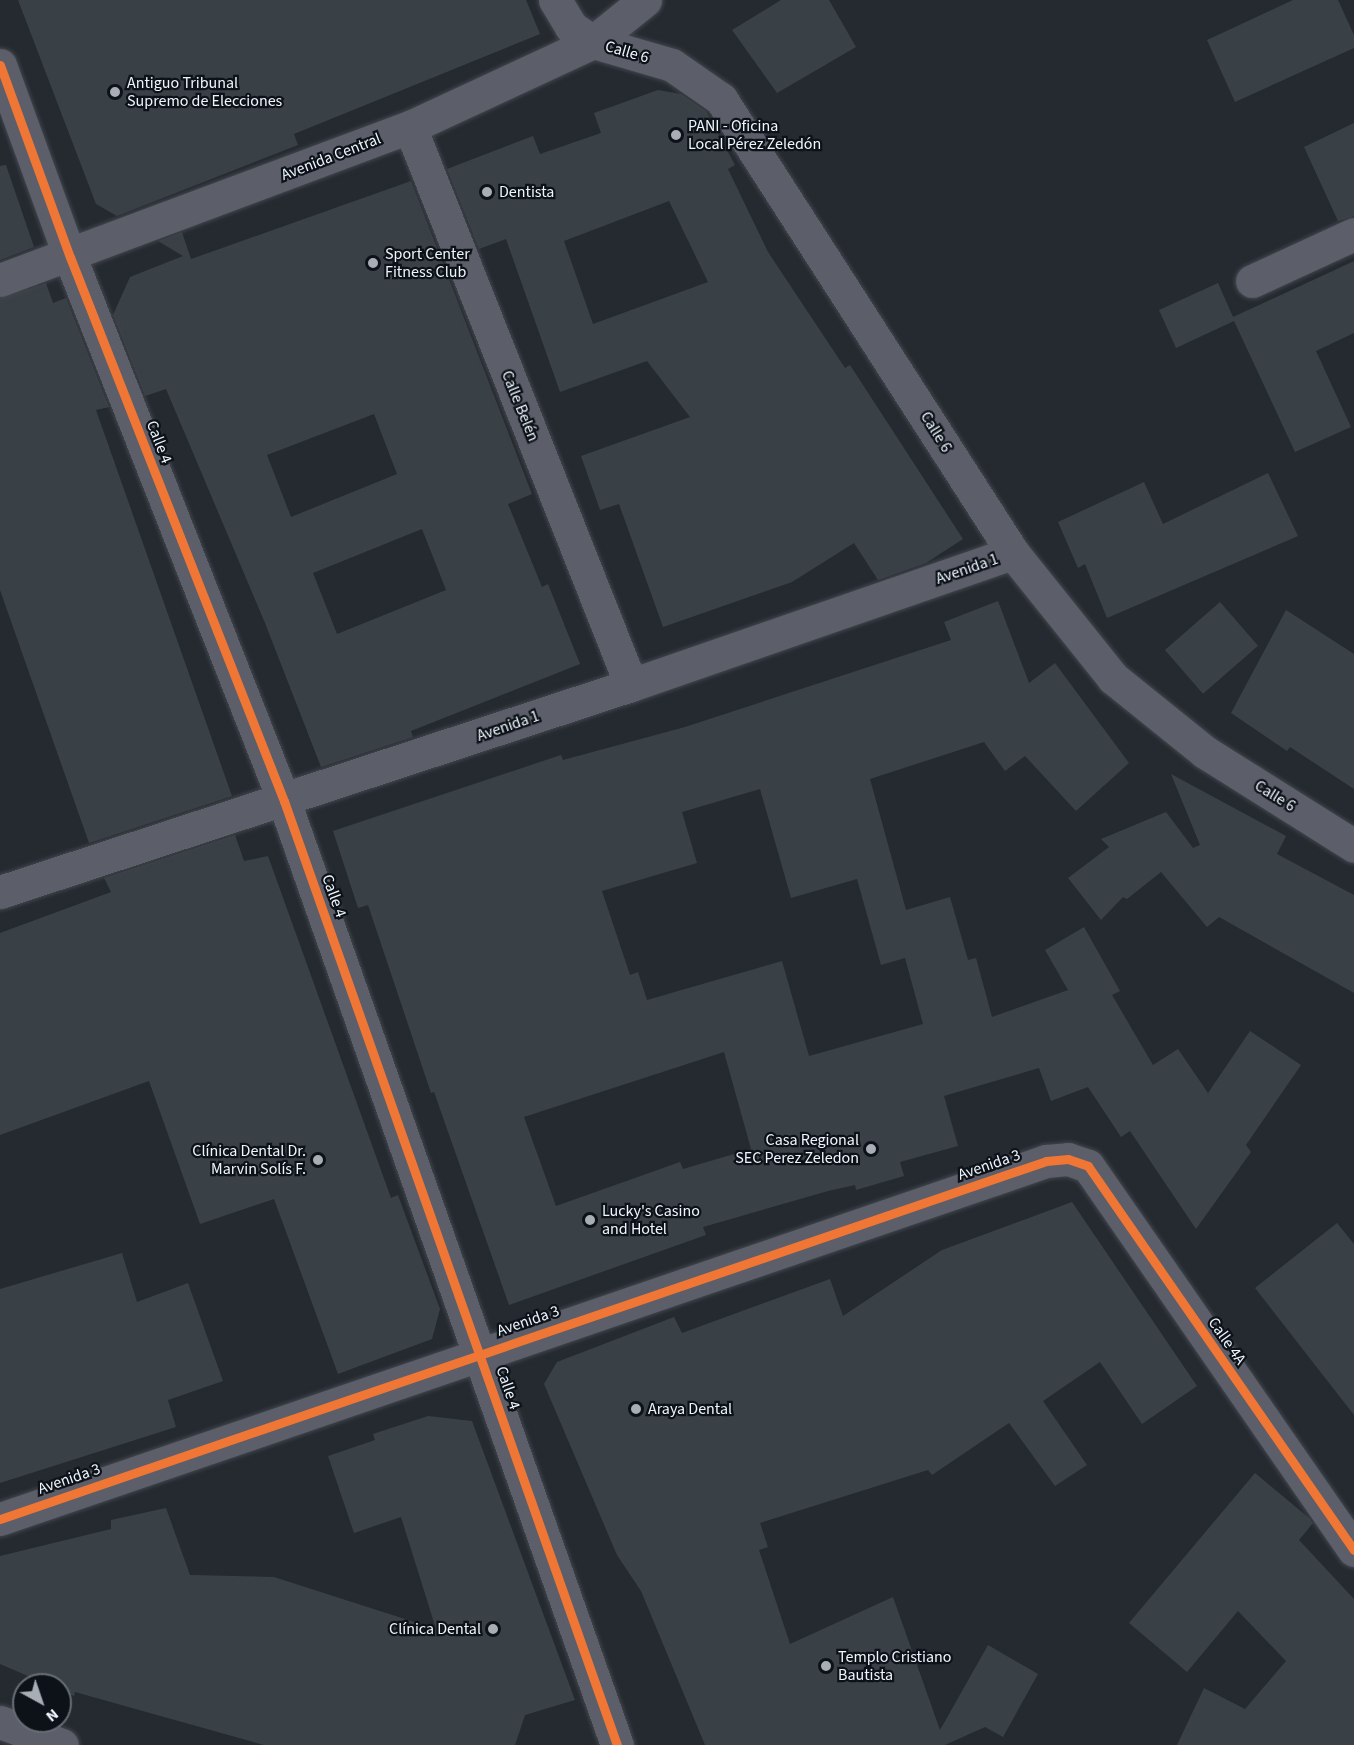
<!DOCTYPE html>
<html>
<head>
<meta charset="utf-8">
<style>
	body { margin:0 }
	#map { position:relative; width:1354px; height:1745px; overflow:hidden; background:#242a30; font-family:"Source Sans 3",sans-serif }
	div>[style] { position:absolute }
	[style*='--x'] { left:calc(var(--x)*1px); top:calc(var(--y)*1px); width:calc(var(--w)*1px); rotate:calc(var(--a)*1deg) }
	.building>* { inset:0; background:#3a4146; transform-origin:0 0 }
	.roads { filter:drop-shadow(0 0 2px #41464c) drop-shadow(0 0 2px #41464c) }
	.minor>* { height:33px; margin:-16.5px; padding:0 16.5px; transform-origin:16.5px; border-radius:16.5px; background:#5c5e69 }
	.cycleway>* { height:9px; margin:-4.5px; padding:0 4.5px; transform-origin:4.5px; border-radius:4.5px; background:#f07635 }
	.dots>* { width:16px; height:16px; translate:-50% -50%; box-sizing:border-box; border:3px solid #0d1218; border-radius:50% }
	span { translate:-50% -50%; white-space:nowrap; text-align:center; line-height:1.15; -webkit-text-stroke:4.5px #0d1218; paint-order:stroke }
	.street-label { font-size:16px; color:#edf5fd }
	.poi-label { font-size:16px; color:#edf5fd }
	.left { translate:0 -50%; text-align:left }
	.right { translate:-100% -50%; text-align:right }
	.north { position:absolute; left:12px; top:1673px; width:60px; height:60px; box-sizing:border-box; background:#0d1218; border:2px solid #676d74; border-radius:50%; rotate:140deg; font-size:16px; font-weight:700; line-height:24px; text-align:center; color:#edf5fd }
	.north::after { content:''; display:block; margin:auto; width:21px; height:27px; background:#a7aeb5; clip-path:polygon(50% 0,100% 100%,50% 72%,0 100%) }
</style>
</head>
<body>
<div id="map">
	<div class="building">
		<div style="clip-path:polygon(18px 0,526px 0,540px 34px,294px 134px,298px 145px,117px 216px,96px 204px)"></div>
		<div style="clip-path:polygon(781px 0,829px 0,856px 47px,777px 93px,732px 30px)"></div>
		<div style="clip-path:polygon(1293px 0,1338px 0,1354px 35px,1354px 48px,1235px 102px,1207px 40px)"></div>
		<div style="clip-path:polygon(evenodd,658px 90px,681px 94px,706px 111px,735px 165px,728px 169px,768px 252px,845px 368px,850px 365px,963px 539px,926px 563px,878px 580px,854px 543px,792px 582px,663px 627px,619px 504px,600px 510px,581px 456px,690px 417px,647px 361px,560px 392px,506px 239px,479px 249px,447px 169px,533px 136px,540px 154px,601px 133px,594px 113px,658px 90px,669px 201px,708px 282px,593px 324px,564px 241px,669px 201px)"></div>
		<div style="clip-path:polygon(1354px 123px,1354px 216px,1338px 221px,1304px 147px)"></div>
		<div style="clip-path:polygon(6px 165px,34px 247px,0 260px,0 166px)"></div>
		<div style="clip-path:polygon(evenodd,411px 181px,532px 494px,508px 504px,542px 587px,548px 584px,580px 664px,411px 731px,413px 737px,321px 767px,265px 623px,166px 389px,145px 396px,113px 315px,130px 277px,183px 256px,158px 241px,182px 232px,191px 259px,411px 181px,374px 414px,397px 474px,291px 517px,267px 455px,374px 414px,411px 181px,422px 529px,446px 590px,337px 634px,313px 573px,422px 529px)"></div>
		<div style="clip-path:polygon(1354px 261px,1354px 333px,1316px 351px,1351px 427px,1295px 452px,1234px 321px,1176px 348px,1159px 310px,1218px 283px,1233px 317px)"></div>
		<div style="clip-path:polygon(46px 283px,53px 303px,66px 298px,109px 407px,96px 410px,232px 796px,89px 843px,0 590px,0 298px)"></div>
		<div style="clip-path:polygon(1268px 473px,1298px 536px,1107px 618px,1085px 564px,1078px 568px,1058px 522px,1144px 482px,1163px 524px)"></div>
		<div style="clip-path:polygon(evenodd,998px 601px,1029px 683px,1055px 663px,1129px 763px,1076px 811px,1025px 756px,1005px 771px,984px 742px,870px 779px,906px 910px,950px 897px,968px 960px,976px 958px,992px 1017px,1068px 990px,1045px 950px,1084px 927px,1120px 991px,1112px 995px,1153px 1065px,1178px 1049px,1208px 1093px,1250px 1031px,1301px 1065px,1246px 1145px,1251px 1152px,1196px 1229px,1130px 1131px,1121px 1137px,1088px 1087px,1051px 1101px,1039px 1068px,944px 1096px,958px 1146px,900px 1162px,904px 1176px,856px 1190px,855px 1185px,828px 1191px,703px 1227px,706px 1235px,509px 1305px,434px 1092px,431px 1093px,368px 905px,358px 908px,333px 831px,561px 755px,563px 760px,685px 727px,951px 640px,944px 622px,998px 601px,760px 789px,791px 898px,857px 879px,881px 965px,905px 958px,923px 1024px,809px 1056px,782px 961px,647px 1000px,638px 972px,630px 975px,602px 891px,697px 863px,682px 812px,760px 789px,998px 601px,724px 1052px,751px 1149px,683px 1169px,680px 1162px,556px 1206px,524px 1117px,724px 1052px)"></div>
		<div style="left:1220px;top:602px;width:58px;height:73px;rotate:49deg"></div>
		<div style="clip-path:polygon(1286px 610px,1354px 654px,1354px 789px,1290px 747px,1287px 751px,1231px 713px)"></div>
		<div style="clip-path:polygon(1171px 774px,1286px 836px,1277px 854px,1354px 895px,1354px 993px,1219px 917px,1207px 927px,1161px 872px,1127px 899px,1123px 897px,1101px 920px,1068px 878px,1109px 847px,1101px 839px,1166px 812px,1193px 848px,1200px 845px)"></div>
		<div style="clip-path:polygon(235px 835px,244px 861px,268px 856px,391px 1198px,398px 1195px,440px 1309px,432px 1339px,338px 1374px,274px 1199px,200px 1224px,149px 1081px,0 1135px,0 933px,111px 892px,104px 878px)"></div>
		<div style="clip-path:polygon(1072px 1202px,1197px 1386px,1142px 1424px,1100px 1362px,1043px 1401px,1087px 1465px,1055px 1486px,1009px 1423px,932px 1475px,928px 1470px,760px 1523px,768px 1547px,759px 1550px,790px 1644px,893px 1597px,940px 1730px,988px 1645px,1038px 1674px,1003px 1737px,985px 1727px,945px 1745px,705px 1745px,641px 1591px,617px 1555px,544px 1384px,557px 1362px,674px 1317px,682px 1333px,830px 1279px,843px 1316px,942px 1250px)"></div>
		<div style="clip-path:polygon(1337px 1223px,1354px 1244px,1354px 1415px,1255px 1288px)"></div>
		<div style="clip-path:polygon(122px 1253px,137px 1302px,188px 1283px,223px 1381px,168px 1400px,176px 1427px,0 1483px,0 1289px)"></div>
		<div style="clip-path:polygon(428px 1416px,472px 1421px,575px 1700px,525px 1715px,515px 1745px,264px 1745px,75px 1692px,74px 1696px,60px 1690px,60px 1685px,49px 1685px,0 1664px,0 1556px,111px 1529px,111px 1520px,166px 1508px,190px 1575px,274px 1577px,436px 1629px,401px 1517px,354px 1533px,328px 1456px,375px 1440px,373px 1434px)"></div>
		<div style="clip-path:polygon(1255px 1473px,1309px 1518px,1313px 1523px,1299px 1540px,1354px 1599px,1354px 1745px,1177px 1745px,1204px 1688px,1245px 1709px,1286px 1661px,1238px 1611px,1187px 1672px,1129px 1623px)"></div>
	</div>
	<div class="roads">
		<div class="minor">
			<div style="--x:555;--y:0;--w:31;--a:59"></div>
			<div style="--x:571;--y:27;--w:27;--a:34"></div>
			<div style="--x:593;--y:42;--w:82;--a:16.2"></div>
			<div style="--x:672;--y:65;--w:60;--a:34.8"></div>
			<div style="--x:721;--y:99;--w:540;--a:57.25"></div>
			<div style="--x:1013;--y:553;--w:160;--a:51.3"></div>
			<div style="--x:1113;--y:678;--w:118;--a:38.8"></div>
			<div style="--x:1205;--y:752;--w:176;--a:32.2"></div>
			<div style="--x:0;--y:65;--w:204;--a:70"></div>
			<div style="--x:70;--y:257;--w:585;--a:68.53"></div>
			<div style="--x:284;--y:801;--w:1001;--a:70.57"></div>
			<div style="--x:410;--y:127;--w:600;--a:68.39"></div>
			<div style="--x:0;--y:280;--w:438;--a:-20.5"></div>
			<div style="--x:410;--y:127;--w:202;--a:-24.9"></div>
			<div style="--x:593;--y:42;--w:67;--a:-38.9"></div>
			<div style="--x:1252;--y:281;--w:112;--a:-24.7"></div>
			<div style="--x:0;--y:892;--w:664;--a:-18.16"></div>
			<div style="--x:631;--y:685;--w:404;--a:-19.1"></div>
			<div style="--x:0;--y:1519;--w:1106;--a:-18.89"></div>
			<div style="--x:1046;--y:1161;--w:22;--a:-5"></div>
			<div style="--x:1068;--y:1159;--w:21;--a:19"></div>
			<div style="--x:1088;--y:1166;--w:467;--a:55.3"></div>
			<div style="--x:0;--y:1722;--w:66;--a:20.4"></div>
		</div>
	</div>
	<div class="cycleway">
		<div style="--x:0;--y:65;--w:204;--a:70"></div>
		<div style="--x:70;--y:257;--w:585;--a:68.53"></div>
		<div style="--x:284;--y:801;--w:1001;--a:70.57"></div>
		<div style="--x:0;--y:1519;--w:1106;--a:-18.89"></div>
		<div style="--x:1046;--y:1161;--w:22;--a:-5"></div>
		<div style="--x:1068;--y:1159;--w:21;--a:19"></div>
		<div style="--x:1088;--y:1166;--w:467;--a:55.3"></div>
	</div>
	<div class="dots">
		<div style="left:115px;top:92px;background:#a7aeb5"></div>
		<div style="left:676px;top:135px;background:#a7aeb5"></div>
		<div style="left:487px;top:192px;background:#a7aeb5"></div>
		<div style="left:373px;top:263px;background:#a7aeb5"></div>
		<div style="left:871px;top:1149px;background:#a7aeb5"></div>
		<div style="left:318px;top:1160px;background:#a7aeb5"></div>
		<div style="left:590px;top:1220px;background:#a7aeb5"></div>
		<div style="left:636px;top:1409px;background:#a7aeb5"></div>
		<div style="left:493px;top:1629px;background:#a7aeb5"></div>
		<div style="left:826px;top:1666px;background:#a7aeb5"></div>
	</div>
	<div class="street-label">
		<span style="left:627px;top:52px;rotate:16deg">Calle 6</span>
		<span style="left:331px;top:157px;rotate:-21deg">Avenida Central</span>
		<span style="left:520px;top:406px;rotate:68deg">Calle Belén</span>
		<span style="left:936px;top:432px;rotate:58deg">Calle 6</span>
		<span style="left:159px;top:442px;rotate:69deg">Calle 4</span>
		<span style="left:967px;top:569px;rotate:-19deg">Avenida 1</span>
		<span style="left:508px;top:726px;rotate:-19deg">Avenida 1</span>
		<span style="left:1275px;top:796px;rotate:32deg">Calle 6</span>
		<span style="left:334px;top:896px;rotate:70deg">Calle 4</span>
		<span style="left:989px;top:1165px;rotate:-19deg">Avenida 3</span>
		<span style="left:528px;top:1321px;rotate:-19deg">Avenida 3</span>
		<span style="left:1227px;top:1341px;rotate:55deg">Calle 4A</span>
		<span style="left:508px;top:1388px;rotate:71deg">Calle 4</span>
		<span style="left:69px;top:1479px;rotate:-19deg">Avenida 3</span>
	</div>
	<div class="poi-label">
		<span class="left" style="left:127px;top:92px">Antiguo Tribunal<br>Supremo de Elecciones</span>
		<span class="left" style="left:688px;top:135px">PANI - Oficina<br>Local Pérez Zeledón</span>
		<span class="left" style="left:499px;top:192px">Dentista</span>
		<span class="left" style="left:385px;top:263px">Sport Center<br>Fitness Club</span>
		<span class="right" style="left:859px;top:1149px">Casa Regional<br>SEC Perez Zeledon</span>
		<span class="right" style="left:306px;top:1160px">Clínica Dental Dr.<br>Marvin Solís F.</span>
		<span class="left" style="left:602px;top:1220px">Lucky's Casino<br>and Hotel</span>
		<span class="left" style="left:648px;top:1409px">Araya Dental</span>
		<span class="right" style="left:481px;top:1629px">Clínica Dental</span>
		<span class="left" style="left:838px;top:1666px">Templo Cristiano<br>Bautista</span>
	</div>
	<div class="north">N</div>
</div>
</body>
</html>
